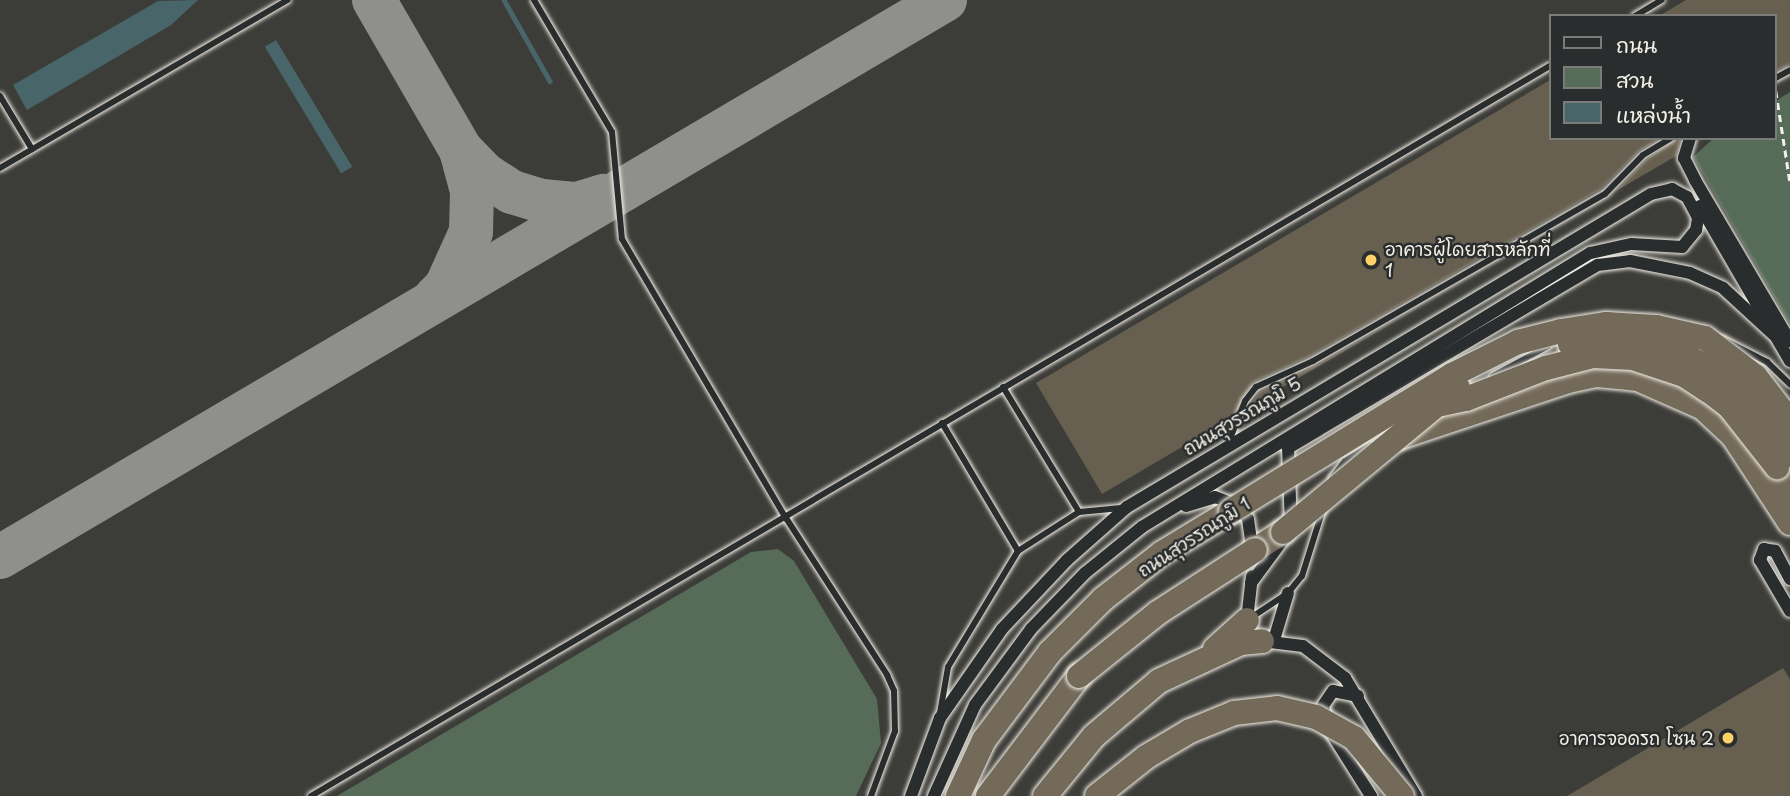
<!DOCTYPE html>
<html>
<head>
<meta charset="utf-8">
<style>
	body { margin:0 }
	#map { position:relative; width:1790px; height:796px; overflow:hidden; background:#2a2d2e; font-family:"Playpen Sans","Playpen Sans Thai",sans-serif }
	div>[style] { position:absolute }
	[style*='--x'] { left:calc(var(--x)*1px); top:calc(var(--y)*1px); width:calc(var(--w)*1px); rotate:calc(var(--a)*1deg) }
	.built>* { inset:0; background:#3c3c38 }
	.green>* { inset:0; background:#576c58 }
	.water>* { inset:0; background:#486669; transform-origin:0 0 }
	.stream>* { height:4.5px; margin:-2.25px; padding:0 2.25px; transform-origin:2.25px; border-radius:2.25px; background:#486669 }
	.taxiway>* { height:44px; margin:-22px; padding:0 22px; transform-origin:22px; border-radius:22px; background:#8f8f8b }
	.building>* { inset:0; background:#675f4f }
	.path>* { height:2.5px; margin-top:-1.25px; transform-origin:0; background:repeating-linear-gradient(90deg,#f4f1e8 0 7px,transparent 0 12px) }
	.roads { filter:drop-shadow(0 0 2px #f4f1e8) drop-shadow(0 0 2px #f4f1e8) }
	.lane>* { height:6px; margin:-3px; padding:0 3px; transform-origin:3px; border-radius:3px; background:#2a2d2e }
	.street>* { height:12px; margin:-6px; padding:0 6px; transform-origin:6px; border-radius:6px; background:#2a2d2e }
	.highway>* { height:24px; margin:-12px; padding:0 12px; transform-origin:12px; border-radius:12px; background:#746a5a }
	.bridges { filter:drop-shadow(0 0 2px #f4f1e8) drop-shadow(0 0 2px #f4f1e8) }
	.highway-bridge>* { height:24px; margin:-12px; padding:0 12px; transform-origin:12px; border-radius:12px; background:#746a5a }
	.dots>* { width:19px; height:19px; translate:-50% -50%; box-sizing:border-box; border:4px solid #2a2d2e; border-radius:50% }
	span { translate:-50% -50%; white-space:nowrap; text-align:center; line-height:1.15; -webkit-text-stroke:5px #2a2d2e; paint-order:stroke }
	.poi-label { font-size:18px; color:#f4f1e8 }
	.left { translate:0 -50%; text-align:left }
	.right { translate:-100% -50%; text-align:right }
	.street-label { font-size:18px; color:#f4f1e8 }
	.legend { position:absolute; left:1549px; top:14px; width:228px; height:126px; box-sizing:border-box; background:#2a2d2e; border:2px solid #7b7b78; margin:0; padding:9px 12px; list-style:none; font-size:21px; color:#f4f1e8 }
	.legend li { display:flex; align-items:center; gap:14px; height:35px }
	.legend b { width:35px; border:2px solid #7b7b78 }
</style>
</head>
<body>
<div id="map">
	<div class="built">
		<div style="clip-path:polygon(evenodd,0 0,1790px 0,1790px 796px,0 796px,0 0,1550px 16px,1774px 16px,1774px 138px,1550px 138px,1550px 16px)"></div>
	</div>
	<div class="green">
		<div style="clip-path:polygon(1790px 92px,1790px 324px,1693px 157px,1714px 138px,1774px 138px,1774px 102px)"></div>
		<div style="clip-path:polygon(778px 549px,794px 561px,877px 699px,881px 743px,856px 796px,337px 796px,751px 552px)"></div>
	</div>
	<div class="water">
		<div style="clip-path:polygon(198px 0,171px 25px,27px 110px,13px 85px,158px 1px)"></div>
		<div style="left:276px;top:40px;width:148px;height:13px;rotate:59deg"></div>
	</div>
	<div class="stream">
		<div style="--x:504;--y:0;--w:93;--a:60.4"></div>
	</div>
	<div class="taxiway">
		<div style="--x:374;--y:0;--w:173;--a:59.9"></div>
		<div style="--x:461;--y:150;--w:33;--a:46"></div>
		<div style="--x:484;--y:174;--w:33;--a:33"></div>
		<div style="--x:512;--y:192;--w:31;--a:17"></div>
		<div style="--x:542;--y:201;--w:35;--a:5"></div>
		<div style="--x:577;--y:204;--w:28;--a:-17"></div>
		<div style="--x:435;--y:298;--w:16;--a:-45"></div>
		<div style="--x:446;--y:287;--w:60;--a:-65.6"></div>
		<div style="--x:471;--y:232;--w:41;--a:-88.6"></div>
		<div style="--x:472;--y:191;--w:42;--a:-105"></div>
		<div style="--x:0;--y:557;--w:1097;--a:-30.52"></div>
	</div>
	<div class="building">
		<div style="clip-path:polygon(1686px 0,1790px 0,1790px 64px,1774px 72px,1774px 16px,1659px 16px)"></div>
		<div style="clip-path:polygon(1550px 80px,1550px 138px,1660px 138px,1639px 151px,1601px 189px,1310px 356px,1253px 382px,1233px 417px,1102px 494px,1036px 383px)"></div>
		<div style="clip-path:polygon(1677px 138px,1681px 138px,1676px 156px,1616px 191px,1647px 159px)"></div>
		<div style="clip-path:polygon(1421px 306px,1249px 407px,1260px 392px,1316px 366px)"></div>
		<div style="clip-path:polygon(1783px 668px,1790px 679px,1790px 796px,1567px 796px)"></div>
	</div>
	<div class="path">
		<div style="--x:1776;--y:91;--w:91;--a:81.2"></div>
	</div>
	<div class="roads">
		<div class="lane">
			<div style="--x:534;--y:0;--w:153;--a:59.4"></div>
			<div style="--x:612;--y:132;--w:107;--a:84.7"></div>
			<div style="--x:622;--y:239;--w:324;--a:59.6"></div>
			<div style="--x:786;--y:518;--w:187;--a:57.2"></div>
			<div style="--x:887;--y:675;--w:17;--a:66"></div>
			<div style="--x:894;--y:691;--w:40;--a:88.6"></div>
			<div style="--x:895;--y:731;--w:69;--a:110.3"></div>
			<div style="--x:1635;--y:16;--w:31;--a:-31"></div>
			<div style="--x:1774;--y:79;--w:18;--a:-29"></div>
			<div style="--x:0;--y:96;--w:62;--a:58.9"></div>
			<div style="--x:0;--y:168;--w:333;--a:-30.3"></div>
			<div style="--x:1722;--y:339;--w:51;--a:27.1"></div>
			<div style="--x:1767;--y:362;--w:32;--a:44"></div>
			<div style="--x:1493;--y:376;--w:63;--a:-28.6"></div>
			<div style="--x:1003;--y:387;--w:146;--a:58.7"></div>
			<div style="--x:942;--y:423;--w:149;--a:59.3"></div>
			<div style="--x:1228;--y:444;--w:46;--a:-68.4"></div>
			<div style="--x:1245;--y:401;--w:18;--a:-52"></div>
			<div style="--x:1256;--y:387;--w:63;--a:-24.5"></div>
			<div style="--x:1313;--y:361;--w:336;--a:-29.8"></div>
			<div style="--x:1605;--y:194;--w:54;--a:-45.7"></div>
			<div style="--x:1643;--y:155;--w:33;--a:-31"></div>
			<div style="--x:1332;--y:478;--w:21;--a:-53"></div>
			<div style="--x:1345;--y:461;--w:31;--a:-32"></div>
			<div style="--x:1252;--y:617;--w:43;--a:-33.7"></div>
			<div style="--x:1288;--y:593;--w:22;--a:-51"></div>
			<div style="--x:1302;--y:576;--w:70;--a:-72.6"></div>
			<div style="--x:940;--y:713;--w:47;--a:-80.1"></div>
			<div style="--x:948;--y:667;--w:135;--a:-58.9"></div>
			<div style="--x:1018;--y:551;--w:72;--a:-32.6"></div>
			<div style="--x:1079;--y:512;--w:42;--a:-5.4"></div>
			<div style="--x:311;--y:796;--w:1438;--a:-30.51"></div>
		</div>
		<div class="street">
			<div style="--x:1690;--y:138;--w:21;--a:107"></div>
			<div style="--x:1684;--y:158;--w:25;--a:63"></div>
			<div style="--x:1695;--y:180;--w:187;--a:59.5"></div>
			<div style="--x:1700;--y:206;--w:179;--a:59.9"></div>
			<div style="--x:1186;--y:506;--w:30;--a:-17"></div>
			<div style="--x:1215;--y:497;--w:25;--a:21"></div>
			<div style="--x:1238;--y:506;--w:16;--a:52"></div>
			<div style="--x:1248;--y:519;--w:35;--a:82"></div>
			<div style="--x:1291;--y:525;--w:77;--a:-92.2"></div>
			<div style="--x:1288;--y:448;--w:360;--a:-30.6"></div>
			<div style="--x:1598;--y:265;--w:32;--a:-7"></div>
			<div style="--x:1630;--y:261;--w:61;--a:11.3"></div>
			<div style="--x:1690;--y:273;--w:36;--a:24"></div>
			<div style="--x:1723;--y:288;--w:71;--a:42.7"></div>
			<div style="--x:1790;--y:579;--w:32;--a:-118"></div>
			<div style="--x:1775;--y:551;--w:11;--a:-170"></div>
			<div style="--x:1764;--y:549;--w:12;--a:110"></div>
			<div style="--x:1760;--y:560;--w:59;--a:59.5"></div>
			<div style="--x:1251;--y:583;--w:52;--a:-53.6"></div>
			<div style="--x:1247;--y:620;--w:44;--a:-83.5"></div>
			<div style="--x:1274;--y:640;--w:49;--a:-73.4"></div>
			<div style="--x:1262;--y:641;--w:41;--a:7"></div>
			<div style="--x:1303;--y:646;--w:53;--a:37.3"></div>
			<div style="--x:1345;--y:678;--w:138;--a:59"></div>
			<div style="--x:1358;--y:696;--w:25;--a:-169"></div>
			<div style="--x:1333;--y:691;--w:18;--a:124"></div>
			<div style="--x:1323;--y:706;--w:20;--a:79"></div>
			<div style="--x:1327;--y:726;--w:83;--a:57.8"></div>
			<div style="--x:911;--y:796;--w:83;--a:-69.6"></div>
			<div style="--x:940;--y:718;--w:108;--a:-55.1"></div>
			<div style="--x:1002;--y:629;--w:95;--a:-46.7"></div>
			<div style="--x:1067;--y:560;--w:80;--a:-41.5"></div>
			<div style="--x:1127;--y:507;--w:610;--a:-30.85"></div>
			<div style="--x:1651;--y:194;--w:22;--a:-13"></div>
			<div style="--x:1672;--y:189;--w:17;--a:28"></div>
			<div style="--x:1687;--y:197;--w:24;--a:62"></div>
			<div style="--x:1698;--y:218;--w:12;--a:99"></div>
			<div style="--x:1696;--y:230;--w:22;--a:129"></div>
			<div style="--x:1682;--y:247;--w:51;--a:-176.6"></div>
			<div style="--x:1631;--y:244;--w:42;--a:167.6"></div>
			<div style="--x:1590;--y:253;--w:525;--a:148.55"></div>
			<div style="--x:1142;--y:527;--w:73;--a:141.1"></div>
			<div style="--x:1085;--y:573;--w:78;--a:134"></div>
			<div style="--x:1031;--y:629;--w:94;--a:126.4"></div>
			<div style="--x:975;--y:705;--w:100;--a:114.3"></div>
		</div>
		<div class="highway">
			<div style="--x:1400;--y:437;--w:177;--a:-18.4"></div>
			<div style="--x:1568;--y:381;--w:30;--a:-12"></div>
			<div style="--x:1597;--y:375;--w:41;--a:5.6"></div>
			<div style="--x:1638;--y:379;--w:71;--a:24"></div>
			<div style="--x:1703;--y:408;--w:41;--a:43"></div>
			<div style="--x:1733;--y:436;--w:104;--a:56.8"></div>
			<div style="--x:1777;--y:467;--w:26;--a:59"></div>
			<div style="--x:1255;--y:550;--w:33;--a:-33"></div>
			<div style="--x:1215;--y:649;--w:43;--a:-42.2"></div>
			<div style="--x:958;--y:796;--w:62;--a:-65.1"></div>
			<div style="--x:984;--y:740;--w:110;--a:-53.1"></div>
			<div style="--x:1050;--y:652;--w:75;--a:-45"></div>
			<div style="--x:1103;--y:599;--w:75;--a:-37.9"></div>
			<div style="--x:1162;--y:553;--w:81;--a:-31.3"></div>
			<div style="--x:988;--y:796;--w:151;--a:-52.8"></div>
			<div style="--x:1045;--y:796;--w:77;--a:-50.8"></div>
			<div style="--x:1094;--y:736;--w:85;--a:-40.2"></div>
			<div style="--x:1159;--y:681;--w:90;--a:-24.9"></div>
			<div style="--x:1241;--y:643;--w:21;--a:-5"></div>
		</div>
	</div>
	<div class="bridges">
		<div class="highway-bridge">
			<div style="--x:1570;--y:344;--w:72;--a:-0.8"></div>
			<div style="--x:1642;--y:343;--w:52;--a:17.7"></div>
			<div style="--x:1692;--y:359;--w:43;--a:27.8"></div>
			<div style="--x:1730;--y:379;--w:40;--a:45"></div>
			<div style="--x:1758;--y:407;--w:58;--a:56.3"></div>
			<div style="--x:1442;--y:404;--w:25;--a:-12"></div>
			<div style="--x:1466;--y:399;--w:86;--a:-21.2"></div>
			<div style="--x:1546;--y:368;--w:49;--a:-14.3"></div>
			<div style="--x:1593;--y:356;--w:40;--a:2.9"></div>
			<div style="--x:1633;--y:358;--w:54;--a:18.4"></div>
			<div style="--x:1684;--y:375;--w:30;--a:33"></div>
			<div style="--x:1709;--y:391;--w:25;--a:37"></div>
			<div style="--x:1729;--y:406;--w:78;--a:51.8"></div>
			<div style="--x:1231;--y:511;--w:259;--a:-31.6"></div>
			<div style="--x:1452;--y:375;--w:74;--a:-26.6"></div>
			<div style="--x:1518;--y:342;--w:44;--a:-14.3"></div>
			<div style="--x:1561;--y:331;--w:46;--a:-8.8"></div>
			<div style="--x:1606;--y:324;--w:50;--a:3.4"></div>
			<div style="--x:1656;--y:327;--w:50;--a:12.7"></div>
			<div style="--x:1705;--y:338;--w:64;--a:37.4"></div>
			<div style="--x:1756;--y:377;--w:56;--a:52.3"></div>
			<div style="--x:1283;--y:532;--w:227;--a:-39.6"></div>
			<div style="--x:1079;--y:676;--w:102;--a:-38.7"></div>
			<div style="--x:1159;--y:612;--w:114;--a:-32.9"></div>
			<div style="--x:1097;--y:796;--w:63;--a:-38.5"></div>
			<div style="--x:1146;--y:757;--w:51;--a:-30.6"></div>
			<div style="--x:1190;--y:731;--w:48;--a:-22.2"></div>
			<div style="--x:1234;--y:713;--w:43;--a:-6.6"></div>
			<div style="--x:1277;--y:708;--w:40;--a:13"></div>
			<div style="--x:1316;--y:717;--w:43;--a:28.9"></div>
			<div style="--x:1354;--y:738;--w:75;--a:50.4"></div>
		</div>
	</div>
	<div class="dots">
		<div style="left:1371px;top:260px;background:#ffd166"></div>
		<div style="left:1728px;top:738px;background:#ffd166"></div>
	</div>
	<div class="poi-label">
		<span class="left" style="left:1385px;top:260px">อาคารผู้โดยสารหลักที่<br>1</span>
		<span class="right" style="left:1714px;top:738px">อาคารจอดรถ โซน 2</span>
	</div>
	<div class="street-label">
		<span style="left:1242px;top:416px;rotate:-31deg">ถนนสุวรรณภูมิ 5</span>
		<span style="left:1194px;top:537px;rotate:-33deg">ถนนสุวรรณภูมิ 1</span>
	</div>
	<ul class="legend">
	<li><b style="height:9px;background:#2a2d2e"></b>ถนน</li>
	<li><b style="height:19px;background:#576c58"></b>สวน</li>
	<li><b style="height:19px;background:#486669"></b>แหล่งน้ำ</li>
	</ul>
</div>
</body>
</html>
